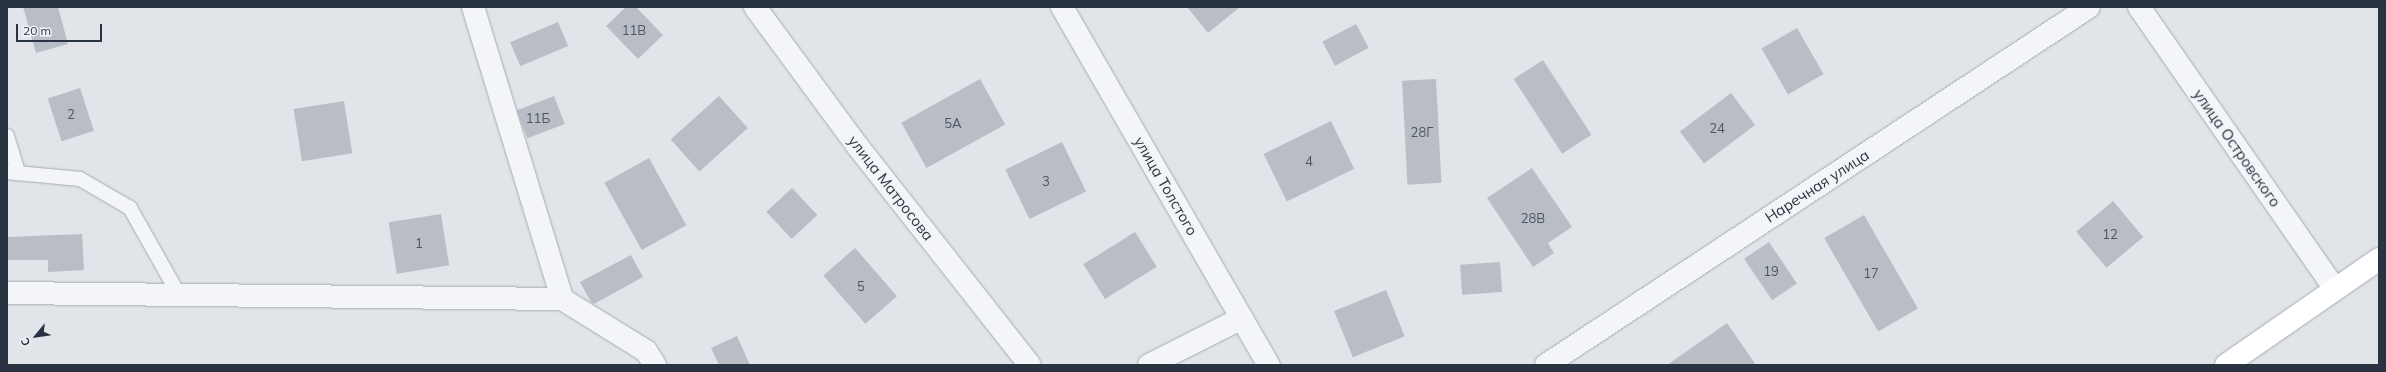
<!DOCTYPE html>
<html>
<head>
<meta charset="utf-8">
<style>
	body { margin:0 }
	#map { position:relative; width:2386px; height:372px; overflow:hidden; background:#e1e5e9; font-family:Mulish,sans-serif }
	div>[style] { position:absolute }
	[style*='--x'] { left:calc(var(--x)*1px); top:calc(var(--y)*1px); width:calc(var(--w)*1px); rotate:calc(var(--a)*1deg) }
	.building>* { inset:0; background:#b9bec6; transform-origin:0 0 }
	.roads { filter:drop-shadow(0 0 1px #a6acb3) drop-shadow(0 0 1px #a6acb3) }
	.lane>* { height:14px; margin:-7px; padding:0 7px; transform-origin:7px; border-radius:7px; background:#f4f5f8 }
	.street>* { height:22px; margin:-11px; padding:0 11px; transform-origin:11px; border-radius:11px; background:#f4f5f8 }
	.secondary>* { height:22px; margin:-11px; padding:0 11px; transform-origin:11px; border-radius:11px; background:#fff }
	span { translate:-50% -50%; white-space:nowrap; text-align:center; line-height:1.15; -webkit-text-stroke:4px #f1f4f7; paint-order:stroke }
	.number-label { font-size:13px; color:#4e5662 }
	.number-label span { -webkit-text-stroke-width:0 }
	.street-label { font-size:15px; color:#2a3341 }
	.frame { position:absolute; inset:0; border:8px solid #2a3341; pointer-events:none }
	.north { position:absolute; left:16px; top:316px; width:40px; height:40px; -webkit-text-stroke:3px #f1f4f7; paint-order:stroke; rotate:241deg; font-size:11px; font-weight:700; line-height:16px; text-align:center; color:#2a3341 }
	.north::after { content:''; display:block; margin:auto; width:14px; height:18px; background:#2a3341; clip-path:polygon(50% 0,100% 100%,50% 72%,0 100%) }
	.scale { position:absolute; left:16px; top:24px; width:86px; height:18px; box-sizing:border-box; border:2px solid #2a3341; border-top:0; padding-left:5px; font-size:12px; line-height:14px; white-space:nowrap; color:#2a3341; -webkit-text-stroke:3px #f1f4f7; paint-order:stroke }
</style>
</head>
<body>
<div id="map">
	<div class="building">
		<div style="clip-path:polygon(23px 7px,58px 7px,68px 44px,36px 53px)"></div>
		<div style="clip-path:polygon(626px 7px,636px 7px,663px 35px,638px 59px,606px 26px)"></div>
		<div style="clip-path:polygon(1187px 7px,1240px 7px,1208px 33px)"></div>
		<div style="left:558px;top:22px;width:26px;height:52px;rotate:67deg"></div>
		<div style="left:1356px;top:24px;width:27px;height:38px;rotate:62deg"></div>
		<div style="left:1797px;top:28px;width:53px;height:41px;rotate:60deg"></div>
		<div style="left:1543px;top:60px;width:89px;height:35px;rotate:57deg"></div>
		<div style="left:980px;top:79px;width:52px;height:90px;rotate:61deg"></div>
		<div style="left:1436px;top:79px;width:104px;height:34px;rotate:87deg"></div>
		<div style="left:80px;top:88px;width:45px;height:34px;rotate:72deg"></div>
		<div style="left:1731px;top:93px;width:40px;height:64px;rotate:53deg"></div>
		<div style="left:554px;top:96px;width:30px;height:40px;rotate:69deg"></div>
		<div style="left:719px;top:96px;width:43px;height:65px;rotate:48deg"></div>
		<div style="left:344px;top:101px;width:53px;height:51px;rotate:81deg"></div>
		<div style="left:1331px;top:121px;width:53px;height:75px;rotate:64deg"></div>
		<div style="left:1062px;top:142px;width:55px;height:63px;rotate:64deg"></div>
		<div style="left:649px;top:158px;width:77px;height:51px;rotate:61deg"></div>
		<div style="clip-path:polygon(1532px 168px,1572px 227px,1548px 243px,1554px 253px,1533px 267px,1487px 198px)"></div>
		<div style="left:792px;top:188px;width:37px;height:35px;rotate:47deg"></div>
		<div style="left:2113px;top:201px;width:47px;height:48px;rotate:50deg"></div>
		<div style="left:441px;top:214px;width:52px;height:53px;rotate:81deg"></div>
		<div style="left:1864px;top:215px;width:108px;height:46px;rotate:60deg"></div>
		<div style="left:1135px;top:232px;width:41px;height:61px;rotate:58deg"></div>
		<div style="clip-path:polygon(82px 234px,84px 270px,48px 272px,48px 260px,7px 260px,7px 237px)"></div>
		<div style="left:1769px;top:242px;width:50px;height:30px;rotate:56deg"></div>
		<div style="left:855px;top:248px;width:64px;height:42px;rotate:49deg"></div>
		<div style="clip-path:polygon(631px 255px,643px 277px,594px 304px,591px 302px,580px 282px)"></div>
		<div style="left:1500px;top:262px;width:30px;height:40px;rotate:86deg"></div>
		<div style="left:1386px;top:290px;width:50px;height:56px;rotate:68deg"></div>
		<div style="clip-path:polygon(1727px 323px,1756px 365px,1667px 365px)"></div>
		<div style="clip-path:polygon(737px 336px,750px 365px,719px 365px,711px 348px)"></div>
	</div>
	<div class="roads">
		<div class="lane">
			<div style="--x:7;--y:136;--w:39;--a:73"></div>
			<div style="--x:7;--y:172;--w:73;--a:5.5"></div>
			<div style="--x:80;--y:179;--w:58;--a:30.1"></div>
			<div style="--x:130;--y:208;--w:100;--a:60.6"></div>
		</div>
		<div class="street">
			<div style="--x:473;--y:7;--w:305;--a:73"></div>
			<div style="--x:755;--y:7;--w:175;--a:53.6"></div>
			<div style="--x:859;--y:148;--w:276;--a:51.8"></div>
			<div style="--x:1062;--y:7;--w:414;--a:60"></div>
			<div style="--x:2139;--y:7;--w:343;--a:55.2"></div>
			<div style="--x:7;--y:293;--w:555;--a:0.62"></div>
			<div style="--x:562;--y:299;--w:99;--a:31.8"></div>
			<div style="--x:646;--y:351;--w:17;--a:57"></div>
			<div style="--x:1149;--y:365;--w:104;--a:-26.8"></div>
			<div style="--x:1546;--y:365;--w:650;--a:-33.4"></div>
		</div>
		<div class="secondary">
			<div style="--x:2226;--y:365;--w:186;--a:-34.7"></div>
		</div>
	</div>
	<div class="number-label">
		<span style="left:634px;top:30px">11В</span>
		<span style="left:71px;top:114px">2</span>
		<span style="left:538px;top:118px">11Б</span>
		<span style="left:953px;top:123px">5А</span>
		<span style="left:1717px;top:128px">24</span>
		<span style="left:1422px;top:132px">28Г</span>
		<span style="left:1309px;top:161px">4</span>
		<span style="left:1046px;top:181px">3</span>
		<span style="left:1533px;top:218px">28В</span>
		<span style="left:2110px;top:234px">12</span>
		<span style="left:419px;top:243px">1</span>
		<span style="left:1771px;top:271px">19</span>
		<span style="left:1871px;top:273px">17</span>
		<span style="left:861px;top:286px">5</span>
	</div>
	<div class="street-label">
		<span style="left:2237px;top:148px;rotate:55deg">улица Островского</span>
		<span style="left:1166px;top:186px;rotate:60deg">улица Толстого</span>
		<span style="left:1817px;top:186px;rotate:-33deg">Наречная улица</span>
		<span style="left:891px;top:188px;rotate:52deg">улица Матросова</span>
	</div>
	<div class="frame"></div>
	<div class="north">С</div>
	<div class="scale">20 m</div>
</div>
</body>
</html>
